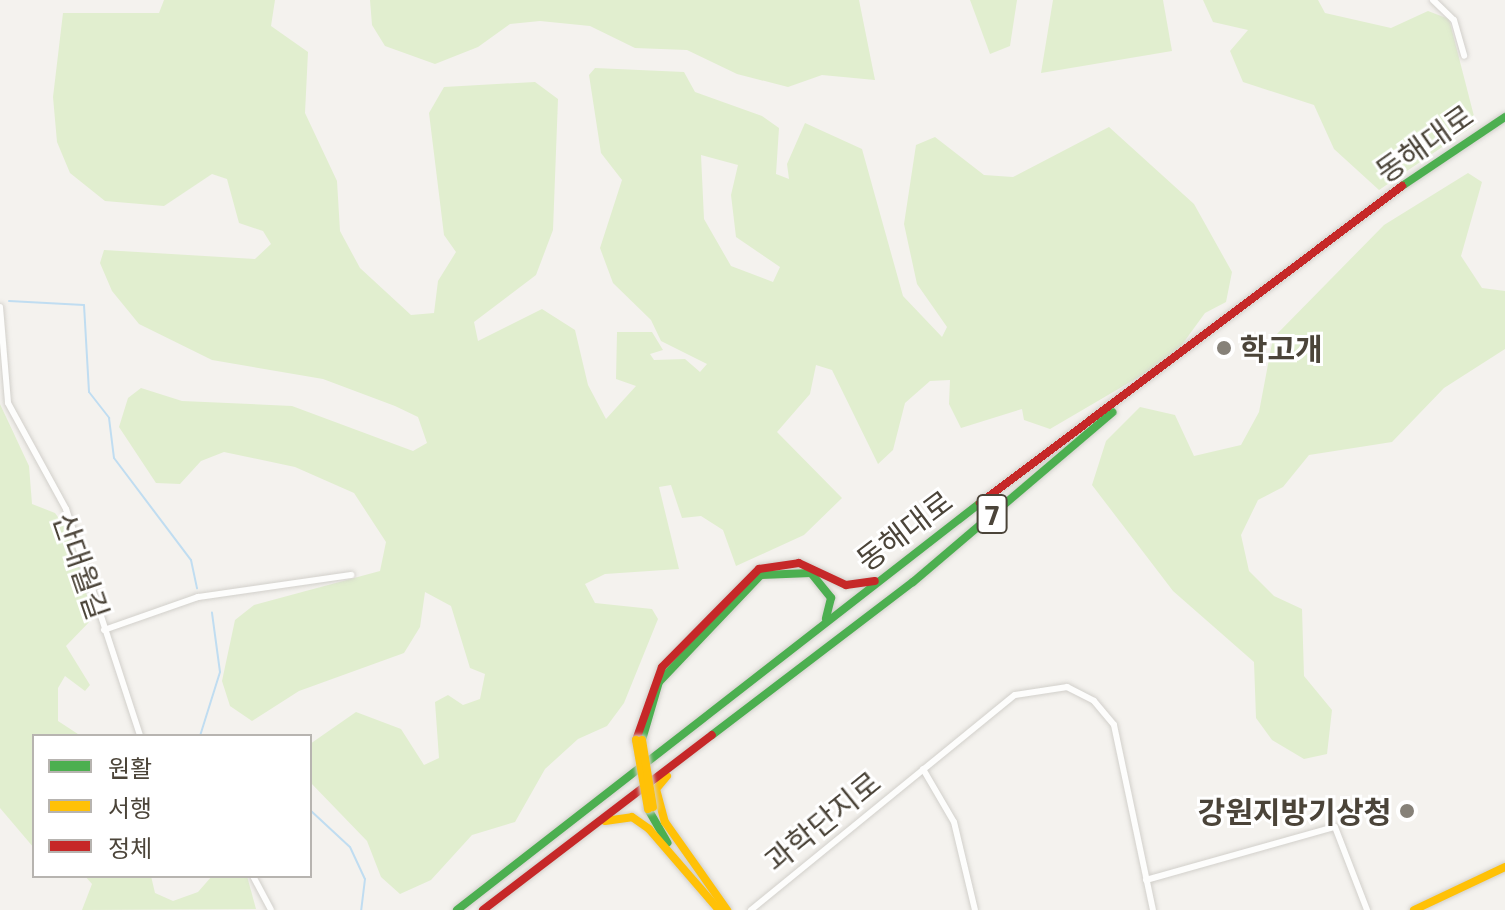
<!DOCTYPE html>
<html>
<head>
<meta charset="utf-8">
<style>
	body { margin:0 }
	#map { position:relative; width:1505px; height:910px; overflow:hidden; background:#f4f2ee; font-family:"Exo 2","Noto Sans KR",sans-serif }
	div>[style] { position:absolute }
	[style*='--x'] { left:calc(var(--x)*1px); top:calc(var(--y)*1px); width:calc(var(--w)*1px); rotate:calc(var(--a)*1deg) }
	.green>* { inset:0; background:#e1eecf }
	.stream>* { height:2px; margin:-1px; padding:0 1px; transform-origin:1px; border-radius:1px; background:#c0ddf1 }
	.roads { filter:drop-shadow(0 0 2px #d2d0cb) drop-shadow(0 0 2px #d2d0cb) }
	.street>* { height:6px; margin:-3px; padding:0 3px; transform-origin:3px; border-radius:3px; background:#fdfdfc }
	.fast>* { height:8px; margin:-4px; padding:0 4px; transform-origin:4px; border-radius:4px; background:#4caf50 }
	.slow>* { height:8px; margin:-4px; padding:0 4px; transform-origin:4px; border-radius:4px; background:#ffc107 }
	.jam>* { height:8px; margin:-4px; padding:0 4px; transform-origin:4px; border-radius:4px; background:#c62828 }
	.bridges { filter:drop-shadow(0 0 2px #d3cfc5) drop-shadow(0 0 2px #d3cfc5) }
	.slow-bridge>* { height:8px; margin:-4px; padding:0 4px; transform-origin:4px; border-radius:4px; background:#ffc107 }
	.dots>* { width:22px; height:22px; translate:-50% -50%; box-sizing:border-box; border:4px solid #fff; border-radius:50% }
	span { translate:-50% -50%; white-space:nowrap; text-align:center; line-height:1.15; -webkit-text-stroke:6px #fff; paint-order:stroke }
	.shield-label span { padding:2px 6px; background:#fff; border:2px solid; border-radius:6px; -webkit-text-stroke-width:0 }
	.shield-label { font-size:28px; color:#4b4439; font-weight:700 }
	.street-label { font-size:30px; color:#4b4439 }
	.poi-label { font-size:30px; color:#4b4439; font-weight:700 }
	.left { translate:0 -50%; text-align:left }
	.right { translate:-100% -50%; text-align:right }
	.legend { position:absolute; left:32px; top:734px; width:280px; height:144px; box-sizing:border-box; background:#fff; border:2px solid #b7b4b0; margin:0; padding:10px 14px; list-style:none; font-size:24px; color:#4b4439 }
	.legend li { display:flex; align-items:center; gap:16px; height:40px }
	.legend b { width:40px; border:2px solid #b7b4b0 }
</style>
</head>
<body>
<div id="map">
	<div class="green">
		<div style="clip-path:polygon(evenodd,164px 0,275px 0,271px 26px,308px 52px,305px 113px,337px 181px,340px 231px,360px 268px,411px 315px,434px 313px,438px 281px,456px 252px,444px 235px,429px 113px,444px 87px,535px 82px,558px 99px,553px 230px,536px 275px,474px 322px,478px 341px,542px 309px,575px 330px,588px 385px,606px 419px,636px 386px,616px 379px,617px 332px,652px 332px,663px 350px,650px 354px,654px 360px,685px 359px,700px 372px,707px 364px,661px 341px,651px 320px,613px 283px,600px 248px,622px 180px,601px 153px,589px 75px,595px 68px,684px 72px,695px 92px,762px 116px,779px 128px,776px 174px,789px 179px,787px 164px,805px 123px,862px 149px,903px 296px,942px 337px,947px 327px,917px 284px,904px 224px,916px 145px,935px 137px,984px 175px,1013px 177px,1109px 127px,1194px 204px,1232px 272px,1226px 302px,1205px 313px,1173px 357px,1050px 429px,1024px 420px,1022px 409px,961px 428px,949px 404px,950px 380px,930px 381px,905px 403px,893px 450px,878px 464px,832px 370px,816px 365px,810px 394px,777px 432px,842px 498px,804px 535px,736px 566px,723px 530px,701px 516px,682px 518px,671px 485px,659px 487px,679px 569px,605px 574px,585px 584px,595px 603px,652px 609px,658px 619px,624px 703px,607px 726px,578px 739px,545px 769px,515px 822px,472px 835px,431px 880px,400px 894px,381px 877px,367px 841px,310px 782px,310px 744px,356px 712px,401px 729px,424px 765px,439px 758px,435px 702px,448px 695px,463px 705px,480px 699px,485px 674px,470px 668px,451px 606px,425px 592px,420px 627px,404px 653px,299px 691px,252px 721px,230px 706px,222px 681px,235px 620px,254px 605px,380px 571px,386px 542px,354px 493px,295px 467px,224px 452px,201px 461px,180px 484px,156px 483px,119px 427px,128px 398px,141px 388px,182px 401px,292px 406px,413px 451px,427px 443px,418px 417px,395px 406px,323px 379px,212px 360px,139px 324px,112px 291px,100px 263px,104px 250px,255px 259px,271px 244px,263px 231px,239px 223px,227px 179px,212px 174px,164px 206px,105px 201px,70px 173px,57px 142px,53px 97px,63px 13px,159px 13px,164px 0,701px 155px,738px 165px,731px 195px,736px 237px,780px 267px,773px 282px,731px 266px,704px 219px,701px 155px)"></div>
		<div style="clip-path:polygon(370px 0,859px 0,875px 80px,822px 75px,788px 87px,737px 74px,687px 50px,635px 48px,590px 26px,540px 21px,510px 24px,478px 47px,435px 64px,385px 46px,372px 25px)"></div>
		<div style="clip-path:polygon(970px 0,1017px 0,1010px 46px,990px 54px)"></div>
		<div style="clip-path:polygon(1053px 0,1163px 0,1172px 51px,1041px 73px)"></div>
		<div style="clip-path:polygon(1203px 0,1318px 0,1325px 13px,1391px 28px,1428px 11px,1449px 19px,1476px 124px,1379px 190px,1334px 149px,1314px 105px,1243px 82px,1230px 51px,1248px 30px,1213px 22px)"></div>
		<div style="clip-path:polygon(1468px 173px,1482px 182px,1461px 256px,1482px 288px,1505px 291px,1505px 349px,1444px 388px,1392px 442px,1309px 455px,1283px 487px,1258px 500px,1241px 535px,1249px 571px,1274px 596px,1302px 609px,1304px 676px,1332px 710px,1327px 754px,1304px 759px,1272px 740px,1256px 718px,1254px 662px,1173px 591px,1092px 485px,1106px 441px,1140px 407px,1175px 415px,1194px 456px,1241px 445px,1259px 412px,1273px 338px,1384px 225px)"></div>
		<div style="clip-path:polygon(0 404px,29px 466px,32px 504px,55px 513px,71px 535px,93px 618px,66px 646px,90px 685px,85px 691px,65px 676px,58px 688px,58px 721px,81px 736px,34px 736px,34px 848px,0 808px)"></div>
		<div style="clip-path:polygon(85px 876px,151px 876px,155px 893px,173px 901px,198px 892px,212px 876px,247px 876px,256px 909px,82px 910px,92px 884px)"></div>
	</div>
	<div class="stream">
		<div style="--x:9;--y:301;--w:75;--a:3.1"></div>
		<div style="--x:84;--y:305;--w:87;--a:86.7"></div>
		<div style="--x:89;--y:392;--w:33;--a:52"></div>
		<div style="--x:109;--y:418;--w:40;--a:82.9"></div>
		<div style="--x:114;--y:458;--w:128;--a:53"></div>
		<div style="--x:191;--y:560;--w:29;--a:78"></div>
		<div style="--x:200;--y:736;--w:67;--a:-72.6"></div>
		<div style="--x:220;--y:672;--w:60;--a:-97.7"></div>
		<div style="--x:310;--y:810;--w:54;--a:42.8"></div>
		<div style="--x:350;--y:847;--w:35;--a:65"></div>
		<div style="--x:365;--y:879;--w:31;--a:97"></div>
	</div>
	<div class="roads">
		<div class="street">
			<div style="--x:1433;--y:0;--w:29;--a:44"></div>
			<div style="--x:1454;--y:20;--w:37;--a:74"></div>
			<div style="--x:0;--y:307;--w:96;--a:85.2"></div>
			<div style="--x:8;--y:403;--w:121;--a:61.3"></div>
			<div style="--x:66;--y:509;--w:239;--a:71.9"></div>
			<div style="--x:104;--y:630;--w:100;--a:-19.3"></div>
			<div style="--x:198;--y:597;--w:155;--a:-8.2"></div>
			<div style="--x:923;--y:769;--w:61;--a:59.7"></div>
			<div style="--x:954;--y:822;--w:90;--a:76.6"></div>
			<div style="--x:253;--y:876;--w:38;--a:62"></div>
			<div style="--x:1146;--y:880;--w:196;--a:-15.7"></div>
			<div style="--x:1335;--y:827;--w:89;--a:68.9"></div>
			<div style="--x:751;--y:910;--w:340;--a:-39.2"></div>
			<div style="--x:1015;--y:695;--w:53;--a:-8.7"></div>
			<div style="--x:1067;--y:687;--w:30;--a:27"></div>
			<div style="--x:1094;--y:701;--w:31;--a:50"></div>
			<div style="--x:1114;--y:725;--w:189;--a:78.1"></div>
		</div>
		<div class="fast">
			<div style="--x:1402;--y:186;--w:124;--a:-33.8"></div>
			<div style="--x:712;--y:735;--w:253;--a:-37.3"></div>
			<div style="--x:913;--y:582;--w:262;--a:-40.4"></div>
			<div style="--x:642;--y:740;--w:60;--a:-73.7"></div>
			<div style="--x:659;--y:682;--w:148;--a:-46.4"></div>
			<div style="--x:761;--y:575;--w:50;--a:-2.3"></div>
			<div style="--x:811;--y:573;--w:32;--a:51"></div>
			<div style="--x:831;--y:598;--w:21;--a:104"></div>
			<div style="--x:648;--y:809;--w:39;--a:60"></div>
			<div style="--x:457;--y:910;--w:663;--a:-37.89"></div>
		</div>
		<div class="slow">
			<div style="--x:667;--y:776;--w:17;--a:130"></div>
			<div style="--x:656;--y:789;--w:34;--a:75"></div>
			<div style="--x:665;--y:822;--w:108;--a:54.8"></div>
			<div style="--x:605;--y:821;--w:27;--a:-8"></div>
			<div style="--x:632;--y:817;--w:21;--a:35"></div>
			<div style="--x:649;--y:829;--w:107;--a:49.2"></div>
			<div style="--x:1414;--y:910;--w:101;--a:-25.3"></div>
		</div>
		<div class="jam">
			<div style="--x:980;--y:503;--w:528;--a:-36.91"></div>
			<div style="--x:636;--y:740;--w:77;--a:-70.4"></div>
			<div style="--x:662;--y:667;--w:138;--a:-45.3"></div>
			<div style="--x:759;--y:569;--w:40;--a:-8.5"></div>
			<div style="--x:799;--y:563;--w:52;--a:25.1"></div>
			<div style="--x:846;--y:585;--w:29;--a:-8"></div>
			<div style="--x:483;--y:910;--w:288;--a:-37.4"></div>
		</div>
	</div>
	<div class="bridges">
		<div class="slow-bridge">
			<div style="--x:636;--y:740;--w:70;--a:80.1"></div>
			<div style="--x:642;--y:740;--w:68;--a:80.7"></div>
		</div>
	</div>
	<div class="dots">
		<div style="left:1224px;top:348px;background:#868178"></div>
		<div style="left:1407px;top:811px;background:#868178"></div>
	</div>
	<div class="shield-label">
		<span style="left:992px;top:514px">7</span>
	</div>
	<div class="street-label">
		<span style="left:1424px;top:143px;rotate:-35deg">동해대로</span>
		<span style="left:904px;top:530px;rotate:-37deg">동해대로</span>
		<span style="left:82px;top:566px;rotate:71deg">산대월길</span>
		<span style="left:822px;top:821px;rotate:-39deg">과학단지로</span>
	</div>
	<div class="poi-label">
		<span class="left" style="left:1240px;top:348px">학고개</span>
		<span class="right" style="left:1391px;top:811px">강원지방기상청</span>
	</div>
	<ul class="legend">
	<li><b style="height:10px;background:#4caf50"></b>원활</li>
	<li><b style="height:10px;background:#ffc107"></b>서행</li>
	<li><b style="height:10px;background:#c62828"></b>정체</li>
	</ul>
</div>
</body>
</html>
